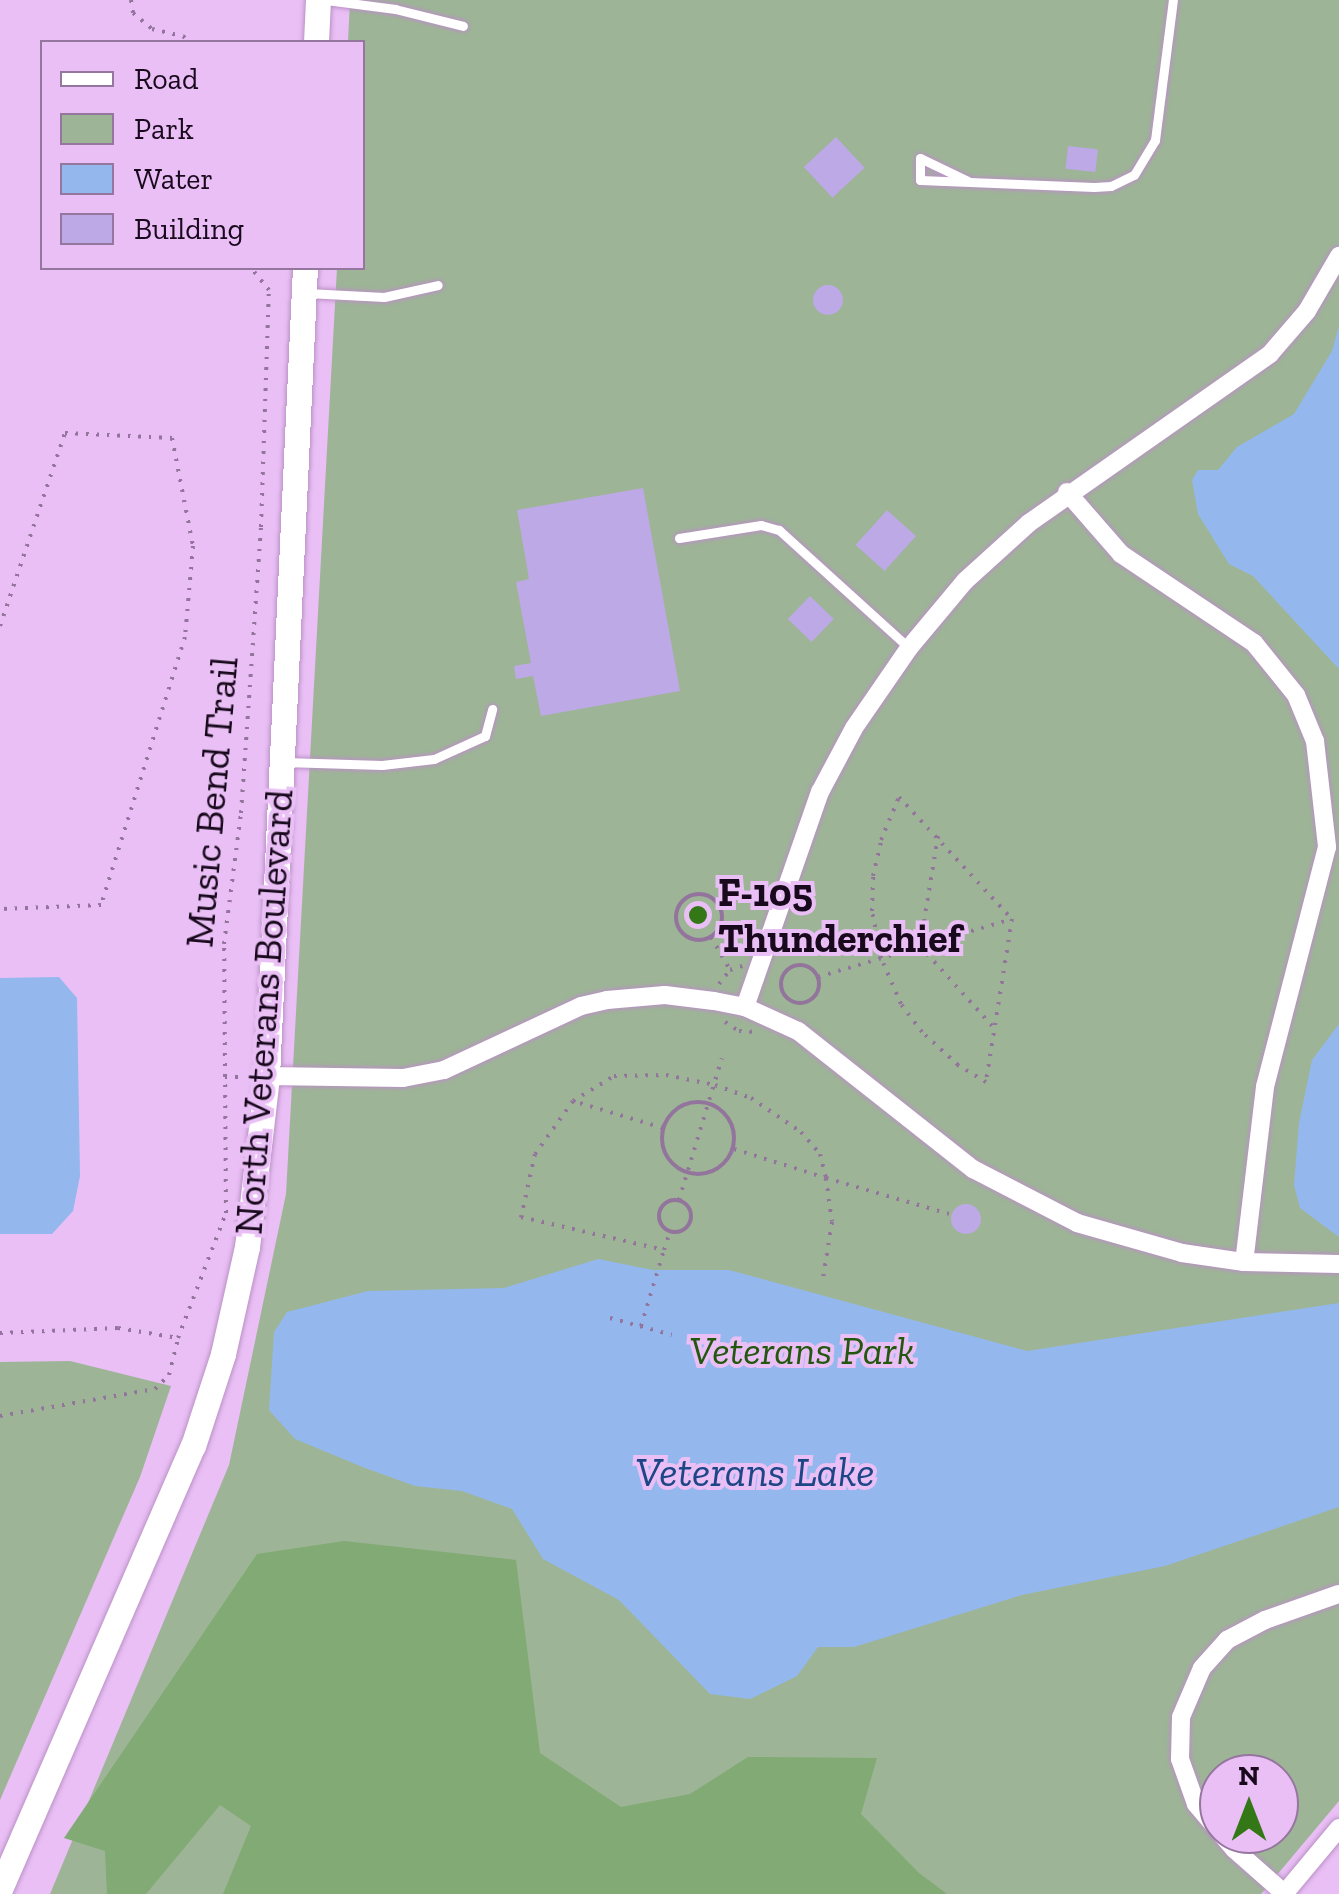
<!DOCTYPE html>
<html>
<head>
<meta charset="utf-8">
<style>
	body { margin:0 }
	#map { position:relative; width:1339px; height:1894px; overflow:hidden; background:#e9bff5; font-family:"Zilla Slab",serif }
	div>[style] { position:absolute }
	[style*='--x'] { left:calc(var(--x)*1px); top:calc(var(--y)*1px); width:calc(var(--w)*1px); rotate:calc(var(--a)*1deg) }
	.green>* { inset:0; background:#9db596 }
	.forest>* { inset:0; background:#81aa75 }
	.water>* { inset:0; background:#94b8ed }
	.building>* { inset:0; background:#bca9e5; transform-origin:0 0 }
	.round { border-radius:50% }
	.path>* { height:4px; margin-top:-2px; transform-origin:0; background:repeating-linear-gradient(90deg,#93749c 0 2.5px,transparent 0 10.5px) }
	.path>.ring { margin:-2px; padding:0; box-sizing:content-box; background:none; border:4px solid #93749c; border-radius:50% }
	.roads { filter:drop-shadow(0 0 2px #ba91c5) drop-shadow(0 0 2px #ba91c5) }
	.lane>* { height:9px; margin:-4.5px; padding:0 4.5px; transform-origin:4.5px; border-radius:4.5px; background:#fff }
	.street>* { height:18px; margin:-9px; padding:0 9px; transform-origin:9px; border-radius:9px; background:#fff }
	.secondary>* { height:25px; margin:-12.5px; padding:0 12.5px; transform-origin:12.5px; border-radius:12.5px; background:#fff }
	.dots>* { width:28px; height:28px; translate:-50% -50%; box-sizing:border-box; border:5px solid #e9bff5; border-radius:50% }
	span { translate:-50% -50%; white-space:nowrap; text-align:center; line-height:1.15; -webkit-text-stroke:8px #e9bff5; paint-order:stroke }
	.street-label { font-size:40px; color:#18091c }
	.poi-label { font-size:40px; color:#18091c; font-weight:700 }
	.left { translate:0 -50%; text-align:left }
	.park-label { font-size:40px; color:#23570e; font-style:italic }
	.water-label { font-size:42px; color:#1c4685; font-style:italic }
	.legend { position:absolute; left:40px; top:40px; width:325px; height:230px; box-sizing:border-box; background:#e9bff5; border:2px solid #95769e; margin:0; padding:12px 18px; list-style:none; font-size:30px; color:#18091c }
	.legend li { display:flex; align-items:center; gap:20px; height:50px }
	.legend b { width:50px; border:2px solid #95769e }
	.north { position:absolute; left:1199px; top:1754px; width:100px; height:100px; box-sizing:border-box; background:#e9bff5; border:2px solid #95769e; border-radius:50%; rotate:0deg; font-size:28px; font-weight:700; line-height:40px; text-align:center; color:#18091c }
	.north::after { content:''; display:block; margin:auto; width:35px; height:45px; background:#337717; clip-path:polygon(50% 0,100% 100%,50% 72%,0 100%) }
</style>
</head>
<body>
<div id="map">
	<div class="green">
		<div style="clip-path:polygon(evenodd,350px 0,1339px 0,1339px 1801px,1261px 1894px,50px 1894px,229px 1465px,286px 1194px,337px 268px,362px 268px,362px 42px,348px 42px,350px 0,1219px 1774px,1279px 1774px,1279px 1834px,1219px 1834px,1219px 1774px)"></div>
		<div style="clip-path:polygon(70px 1361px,171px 1386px,140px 1477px,0 1800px,0 1362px)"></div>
	</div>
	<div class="forest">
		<div style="clip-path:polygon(344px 1541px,516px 1560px,540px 1753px,621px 1807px,690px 1794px,748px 1757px,877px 1758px,861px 1814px,919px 1873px,947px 1894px,223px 1894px,251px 1826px,220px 1805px,146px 1894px,107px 1894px,105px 1851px,64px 1838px,257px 1554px)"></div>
	</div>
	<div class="water">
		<div style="clip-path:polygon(1339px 326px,1339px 669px,1253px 576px,1229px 564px,1198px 514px,1192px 480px,1198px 470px,1218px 470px,1237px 447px,1294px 414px,1332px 351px)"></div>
		<div style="clip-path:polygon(59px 977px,77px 998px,80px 1176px,73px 1211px,52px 1234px,0 1234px,0 978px)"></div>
		<div style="clip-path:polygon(1339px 1024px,1339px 1237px,1300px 1208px,1294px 1185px,1299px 1123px,1312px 1060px)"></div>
		<div style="clip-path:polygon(598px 1259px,653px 1270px,729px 1270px,1027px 1351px,1339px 1303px,1339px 1507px,1165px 1566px,1022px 1595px,854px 1647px,818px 1647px,797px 1676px,750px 1699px,710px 1694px,619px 1600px,543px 1559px,512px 1509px,462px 1491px,415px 1486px,365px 1468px,295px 1439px,269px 1410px,274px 1332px,287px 1312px,368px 1291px,504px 1288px)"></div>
	</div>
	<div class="building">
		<div style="left:836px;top:137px;width:42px;height:44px;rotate:47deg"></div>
		<div style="left:1068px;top:146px;width:30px;height:23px;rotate:6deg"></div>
		<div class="round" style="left:813px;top:285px;width:30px;height:30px"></div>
		<div style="clip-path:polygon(643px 488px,680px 691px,541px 716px,533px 676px,516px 679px,514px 666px,531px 663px,516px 582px,529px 579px,517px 510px)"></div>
		<div style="left:887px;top:510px;width:39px;height:47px;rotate:42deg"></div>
		<div style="left:810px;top:596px;width:33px;height:32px;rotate:44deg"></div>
		<div class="round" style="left:951px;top:1204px;width:30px;height:30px"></div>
	</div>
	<div class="path">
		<div style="--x:131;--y:0;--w:13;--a:81"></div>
		<div style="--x:133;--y:13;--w:25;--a:40"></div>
		<div style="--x:152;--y:29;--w:32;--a:13"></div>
		<div style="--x:183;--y:36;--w:9;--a:41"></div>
		<div style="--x:0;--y:626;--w:204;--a:-71.4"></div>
		<div style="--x:65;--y:433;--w:107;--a:2.7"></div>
		<div style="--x:172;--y:438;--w:110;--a:79"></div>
		<div style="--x:193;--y:546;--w:91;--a:95"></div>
		<div style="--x:185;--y:637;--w:281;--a:107.4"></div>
		<div style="--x:101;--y:905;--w:101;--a:177.7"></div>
		<div style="--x:899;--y:797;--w:166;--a:47.2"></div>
		<div style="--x:1012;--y:919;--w:165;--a:99.1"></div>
		<div style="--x:986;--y:1082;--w:33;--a:-149"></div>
		<div style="--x:958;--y:1065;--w:49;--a:-137.5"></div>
		<div style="--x:922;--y:1032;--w:35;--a:-127"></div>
		<div style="--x:901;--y:1004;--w:50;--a:-113.5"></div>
		<div style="--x:881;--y:958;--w:48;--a:-100.8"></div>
		<div style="--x:872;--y:911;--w:35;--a:-88"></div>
		<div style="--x:873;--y:876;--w:37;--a:-77"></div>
		<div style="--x:881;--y:840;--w:47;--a:-67.3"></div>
		<div style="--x:938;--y:836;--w:111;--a:99.3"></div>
		<div style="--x:920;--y:946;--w:112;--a:47.9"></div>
		<div class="ring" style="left:676px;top:894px;width:42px;height:42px"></div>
		<div style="--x:921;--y:934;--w:13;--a:42"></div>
		<div style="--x:931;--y:943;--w:14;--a:102"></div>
		<div style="--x:711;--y:937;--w:38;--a:60"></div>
		<div style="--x:931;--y:943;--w:84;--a:-16.5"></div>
		<div class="ring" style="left:781px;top:965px;width:34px;height:34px"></div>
		<div style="--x:818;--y:977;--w:105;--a:-16.5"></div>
		<div style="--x:719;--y:984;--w:18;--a:-52"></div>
		<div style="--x:730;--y:970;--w:13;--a:-18"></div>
		<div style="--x:725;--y:1022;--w:17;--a:33"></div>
		<div style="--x:739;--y:1031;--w:18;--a:3"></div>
		<div style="--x:225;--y:1077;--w:20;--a:0"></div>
		<div style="--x:573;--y:1101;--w:48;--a:-31.4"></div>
		<div style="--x:614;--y:1076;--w:52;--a:-1.1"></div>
		<div style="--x:666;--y:1075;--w:50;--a:11.5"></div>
		<div style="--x:715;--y:1085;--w:38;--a:20"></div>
		<div style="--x:751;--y:1098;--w:60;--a:34.2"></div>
		<div style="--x:801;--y:1132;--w:29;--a:49"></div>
		<div style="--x:820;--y:1154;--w:25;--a:76"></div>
		<div style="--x:826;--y:1178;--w:128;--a:16.3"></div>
		<div class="ring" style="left:662px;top:1102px;width:68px;height:68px"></div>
		<div style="--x:663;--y:1128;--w:94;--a:-163.3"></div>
		<div style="--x:573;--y:1101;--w:65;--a:125.6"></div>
		<div style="--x:535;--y:1154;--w:65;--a:102.5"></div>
		<div style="--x:521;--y:1217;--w:147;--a:13"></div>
		<div style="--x:664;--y:1250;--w:20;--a:-72"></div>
		<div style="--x:734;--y:1149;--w:96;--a:17.5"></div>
		<div style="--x:826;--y:1178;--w:44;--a:82.2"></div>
		<div style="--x:832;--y:1222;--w:57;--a:99.1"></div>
		<div style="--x:679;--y:1200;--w:148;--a:-73.2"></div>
		<div class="ring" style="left:659px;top:1200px;width:28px;height:28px"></div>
		<div style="--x:610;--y:1318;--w:64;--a:15.3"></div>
		<div style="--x:641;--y:1326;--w:79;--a:-73.2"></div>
		<div style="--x:0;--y:1333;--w:118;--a:-2.4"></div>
		<div style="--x:118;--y:1328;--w:61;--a:9.5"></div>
		<div style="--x:178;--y:1338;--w:134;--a:-69"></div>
		<div style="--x:226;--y:1213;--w:269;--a:-90.4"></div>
		<div style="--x:224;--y:944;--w:132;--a:-82.6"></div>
		<div style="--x:241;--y:813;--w:287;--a:-86"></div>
		<div style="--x:261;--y:527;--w:237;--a:-88.1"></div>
		<div style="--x:269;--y:290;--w:28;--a:-129"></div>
		<div style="--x:0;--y:1416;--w:157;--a:-9.9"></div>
		<div style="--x:155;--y:1389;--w:20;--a:-45"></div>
		<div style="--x:169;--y:1375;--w:38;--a:-76"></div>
	</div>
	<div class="roads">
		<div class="lane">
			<div style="--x:326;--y:0;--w:70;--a:7.4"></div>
			<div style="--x:395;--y:9;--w:70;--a:14"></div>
			<div style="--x:968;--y:181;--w:53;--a:-154.4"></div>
			<div style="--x:920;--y:158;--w:22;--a:90"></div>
			<div style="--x:920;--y:180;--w:174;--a:2.3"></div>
			<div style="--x:1094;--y:187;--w:17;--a:-3"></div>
			<div style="--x:1111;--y:186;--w:25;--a:-26"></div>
			<div style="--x:1134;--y:175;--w:41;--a:-59"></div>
			<div style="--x:1155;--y:140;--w:141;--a:-82.7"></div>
			<div style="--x:307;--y:293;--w:77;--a:3"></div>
			<div style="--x:384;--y:297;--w:55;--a:-12.5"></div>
			<div style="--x:679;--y:538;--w:83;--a:-9"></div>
			<div style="--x:761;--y:525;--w:19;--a:16"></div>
			<div style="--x:779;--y:530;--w:176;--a:42.2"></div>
			<div style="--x:284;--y:762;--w:98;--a:1.8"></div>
			<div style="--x:382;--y:765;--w:52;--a:-6.6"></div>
			<div style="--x:434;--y:759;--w:56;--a:-24.3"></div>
			<div style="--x:485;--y:736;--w:28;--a:-75"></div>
		</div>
		<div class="street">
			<div style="--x:1067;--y:492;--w:82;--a:48.9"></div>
			<div style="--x:1121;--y:554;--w:160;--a:33.8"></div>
			<div style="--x:1254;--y:643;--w:67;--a:51.1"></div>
			<div style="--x:1296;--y:695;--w:50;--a:67.6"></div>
			<div style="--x:1315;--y:741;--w:107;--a:83.5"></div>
			<div style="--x:1327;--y:847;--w:248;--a:104.5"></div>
			<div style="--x:1265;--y:1087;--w:176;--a:96.8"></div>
			<div style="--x:745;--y:1007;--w:228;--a:-70.8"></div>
			<div style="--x:820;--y:792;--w:72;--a:-62"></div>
			<div style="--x:854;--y:728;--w:97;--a:-55.5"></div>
			<div style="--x:909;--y:648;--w:87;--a:-50.1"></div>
			<div style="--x:965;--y:581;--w:86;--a:-42.2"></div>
			<div style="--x:1029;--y:523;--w:294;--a:-35"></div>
			<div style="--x:1270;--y:354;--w:57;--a:-49.3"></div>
			<div style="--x:1307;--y:311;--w:64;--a:-59.8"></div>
			<div style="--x:267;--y:1076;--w:136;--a:0.8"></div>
			<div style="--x:403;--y:1078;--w:42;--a:-11"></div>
			<div style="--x:444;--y:1070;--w:151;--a:-25"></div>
			<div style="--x:581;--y:1006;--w:27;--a:-13"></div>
			<div style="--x:607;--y:1000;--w:58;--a:-4.9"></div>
			<div style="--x:665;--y:995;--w:49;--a:7"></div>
			<div style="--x:714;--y:1001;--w:32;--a:11"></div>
			<div style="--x:745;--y:1007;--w:58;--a:24.4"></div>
			<div style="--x:798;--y:1031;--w:223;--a:38.3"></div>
			<div style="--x:973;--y:1169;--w:117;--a:27.4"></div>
			<div style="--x:1077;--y:1223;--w:109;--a:15.9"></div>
			<div style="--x:1182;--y:1253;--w:63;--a:8.3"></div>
			<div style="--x:1244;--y:1262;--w:95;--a:1.2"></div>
			<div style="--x:1284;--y:1894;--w:86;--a:-50.2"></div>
			<div style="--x:1285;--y:1894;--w:68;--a:-138.6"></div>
			<div style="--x:1234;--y:1849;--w:59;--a:-130.2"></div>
			<div style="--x:1196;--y:1804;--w:48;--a:-109.6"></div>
			<div style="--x:1180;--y:1759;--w:42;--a:-88.6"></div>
			<div style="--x:1181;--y:1717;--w:53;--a:-66.8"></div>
			<div style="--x:1202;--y:1668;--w:38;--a:-48"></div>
			<div style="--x:1227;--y:1640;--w:43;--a:-27.8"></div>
			<div style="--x:1265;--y:1620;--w:78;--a:-19.4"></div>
		</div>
		<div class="secondary">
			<div style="--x:316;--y:42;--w:42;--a:-87.3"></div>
			<div style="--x:0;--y:1889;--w:483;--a:-66.5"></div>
			<div style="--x:193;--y:1446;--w:97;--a:-71.9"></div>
			<div style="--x:223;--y:1354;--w:110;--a:-77.4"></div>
			<div style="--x:247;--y:1247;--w:172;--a:-83.3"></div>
			<div style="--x:267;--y:1076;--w:809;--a:-87.31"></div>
		</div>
	</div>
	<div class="dots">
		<div style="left:698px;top:915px;background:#337717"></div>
	</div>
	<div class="street-label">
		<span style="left:211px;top:802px;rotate:-85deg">Music Bend Trail</span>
		<span style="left:263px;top:1012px;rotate:-86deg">North Veterans Boulevard</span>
	</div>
	<div class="poi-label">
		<span class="left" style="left:718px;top:915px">F-105<br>Thunderchief</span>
	</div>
	<div class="park-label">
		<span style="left:802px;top:1350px">Veterans Park</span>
	</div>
	<div class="water-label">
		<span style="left:755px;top:1472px">Veterans Lake</span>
	</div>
	<ul class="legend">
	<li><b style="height:12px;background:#fff"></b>Road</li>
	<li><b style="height:28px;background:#9db596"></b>Park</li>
	<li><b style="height:28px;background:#94b8ed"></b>Water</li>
	<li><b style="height:28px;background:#bca9e5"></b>Building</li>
	</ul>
	<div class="north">N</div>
</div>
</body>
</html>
